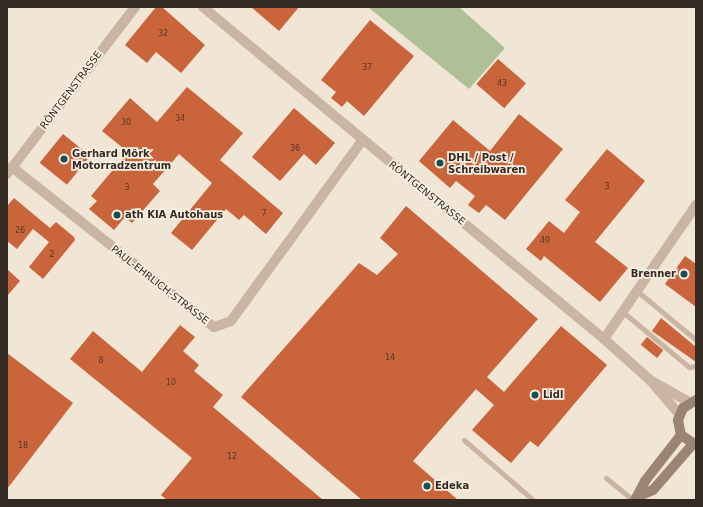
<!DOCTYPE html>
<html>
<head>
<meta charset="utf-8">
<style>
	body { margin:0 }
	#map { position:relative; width:703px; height:507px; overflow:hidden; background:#f1e5d6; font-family:"DejaVu Sans",sans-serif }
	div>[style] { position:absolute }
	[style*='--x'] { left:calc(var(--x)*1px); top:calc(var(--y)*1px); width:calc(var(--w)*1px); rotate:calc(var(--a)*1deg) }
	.green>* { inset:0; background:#b0c096 }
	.building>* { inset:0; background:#c9643b; transform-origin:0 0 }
	.lane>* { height:5px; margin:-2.5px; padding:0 2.5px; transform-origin:2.5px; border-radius:2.5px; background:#c9b5a2 }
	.street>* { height:10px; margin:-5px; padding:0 5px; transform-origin:5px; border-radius:5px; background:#c9b5a2 }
	.secondary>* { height:10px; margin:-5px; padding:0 5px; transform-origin:5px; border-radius:5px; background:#9c8473 }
	.dots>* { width:11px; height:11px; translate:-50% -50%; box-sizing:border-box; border:2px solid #f9efe1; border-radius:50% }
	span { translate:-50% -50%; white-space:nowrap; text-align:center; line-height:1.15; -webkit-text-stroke:3.5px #f9efe1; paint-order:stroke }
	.number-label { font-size:8px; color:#58382a }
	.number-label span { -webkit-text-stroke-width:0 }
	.street-label { font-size:10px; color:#332a24 }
	.poi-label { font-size:10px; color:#332a24; font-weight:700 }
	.left { translate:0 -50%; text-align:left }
	.right { translate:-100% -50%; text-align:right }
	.frame { position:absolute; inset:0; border:8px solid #332a24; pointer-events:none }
</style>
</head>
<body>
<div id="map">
	<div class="green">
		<div style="clip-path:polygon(368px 7px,459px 7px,505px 48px,469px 89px)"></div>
	</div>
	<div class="building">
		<div style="clip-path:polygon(156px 7px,162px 7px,205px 45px,181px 73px,156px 52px,147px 63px,125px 45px)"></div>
		<div style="clip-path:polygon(251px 7px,299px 7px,279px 31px)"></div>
		<div style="clip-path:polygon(370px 20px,414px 56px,364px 116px,347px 101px,342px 107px,331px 98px,336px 92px,321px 80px)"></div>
		<div style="left:498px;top:59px;width:37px;height:33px;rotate:41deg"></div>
		<div style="clip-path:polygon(187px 87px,243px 133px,220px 160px,283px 213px,266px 234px,244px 215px,239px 220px,226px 209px,192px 250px,171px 233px,212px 183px,179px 154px,153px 184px,160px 191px,132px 223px,125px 217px,114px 230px,89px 209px,97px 201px,91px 196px,128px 152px,102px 131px,130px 98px,157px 122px)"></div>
		<div style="clip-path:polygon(294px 108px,335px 143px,316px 165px,304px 154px,280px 181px,252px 157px)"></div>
		<div style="clip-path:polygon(519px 114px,563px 149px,505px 220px,486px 205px,479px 213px,468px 205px,475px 196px,456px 181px,450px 188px,419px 161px,453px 120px,490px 151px)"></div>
		<div style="left:63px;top:134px;width:35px;height:37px;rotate:39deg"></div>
		<div style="clip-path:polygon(607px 149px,645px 181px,595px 242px,628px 268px,600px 302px,544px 256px,541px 261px,526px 249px,549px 221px,564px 233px,580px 212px,565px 200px)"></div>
		<div style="clip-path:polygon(14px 198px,50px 228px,56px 222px,74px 237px,75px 240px,43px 279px,29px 267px,49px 242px,33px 229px,17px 249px,7px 241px,7px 206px)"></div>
		<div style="clip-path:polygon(406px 206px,538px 319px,487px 377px,504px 392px,561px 326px,607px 365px,538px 447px,530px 441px,511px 463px,472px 430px,494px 405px,476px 389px,413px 461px,458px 500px,362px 500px,241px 397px,359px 263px,377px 275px,398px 254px,380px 238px)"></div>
		<div style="clip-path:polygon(685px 256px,696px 264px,696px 307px,665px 284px)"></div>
		<div style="clip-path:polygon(7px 269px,20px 281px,7px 296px)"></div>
		<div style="clip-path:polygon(661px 318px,696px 347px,696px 362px,652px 331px)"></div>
		<div style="clip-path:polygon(180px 325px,195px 337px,183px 351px,199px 365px,194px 371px,223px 395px,213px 407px,323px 500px,167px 500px,161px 495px,192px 458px,70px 359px,93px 331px,142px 372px)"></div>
		<div style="left:647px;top:337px;width:21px;height:10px;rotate:39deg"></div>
		<div style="clip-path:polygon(7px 353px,73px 403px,7px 489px)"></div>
	</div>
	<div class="lane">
		<div style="--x:637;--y:291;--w:77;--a:39.7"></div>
		<div style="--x:623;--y:312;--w:86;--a:39.8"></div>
		<div style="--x:689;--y:367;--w:7;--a:-8"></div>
		<div style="--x:464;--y:440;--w:91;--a:41"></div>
		<div style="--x:606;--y:478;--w:35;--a:39"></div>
	</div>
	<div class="street">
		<div style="--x:203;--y:7;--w:521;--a:39.62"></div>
		<div style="--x:604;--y:339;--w:62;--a:41.7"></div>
		<div style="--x:650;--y:380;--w:45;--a:49.5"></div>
		<div style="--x:12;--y:167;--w:258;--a:38.4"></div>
		<div style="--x:214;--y:327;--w:18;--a:-19"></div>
		<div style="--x:231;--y:321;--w:223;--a:-54"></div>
		<div style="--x:7;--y:174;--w:210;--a:-52.5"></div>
		<div style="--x:604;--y:339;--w:163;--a:-55.5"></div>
		<div style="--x:650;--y:380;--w:45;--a:29.4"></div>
	</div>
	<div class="secondary">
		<div style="--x:696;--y:400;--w:15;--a:148"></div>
		<div style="--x:683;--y:408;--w:13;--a:113"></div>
		<div style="--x:678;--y:420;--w:15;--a:79"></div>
		<div style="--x:681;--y:435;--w:18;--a:34"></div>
		<div style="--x:637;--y:497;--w:17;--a:-24"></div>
		<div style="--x:653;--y:490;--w:61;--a:-49"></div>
		<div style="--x:635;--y:500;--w:21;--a:-62"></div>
		<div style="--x:645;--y:481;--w:58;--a:-52"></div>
	</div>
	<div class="dots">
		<div style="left:64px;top:159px;background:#1a4e55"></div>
		<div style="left:440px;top:163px;background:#1a4e55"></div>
		<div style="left:117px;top:215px;background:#1a4e55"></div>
		<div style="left:684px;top:274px;background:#1a4e55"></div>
		<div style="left:535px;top:395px;background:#1a4e55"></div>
		<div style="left:427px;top:486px;background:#1a4e55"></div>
	</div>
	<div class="number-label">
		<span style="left:163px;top:34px">32</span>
		<span style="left:367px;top:68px">37</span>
		<span style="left:502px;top:84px">43</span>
		<span style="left:180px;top:119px">34</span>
		<span style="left:126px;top:123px">30</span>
		<span style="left:295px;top:149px">36</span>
		<span style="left:607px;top:187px">3</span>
		<span style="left:127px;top:188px">3</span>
		<span style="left:264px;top:214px">7</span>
		<span style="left:20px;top:231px">26</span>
		<span style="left:545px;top:241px">49</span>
		<span style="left:52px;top:255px">2</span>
		<span style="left:390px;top:358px">14</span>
		<span style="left:101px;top:361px">8</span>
		<span style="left:171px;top:383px">10</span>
		<span style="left:23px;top:446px">18</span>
		<span style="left:232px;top:457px">12</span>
	</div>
	<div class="street-label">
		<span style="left:71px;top:90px;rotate:-53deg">RÖNTGENSTRASSE</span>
		<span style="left:427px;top:193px;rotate:39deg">RÖNTGENSTRASSE</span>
		<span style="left:160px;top:285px;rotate:38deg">PAUL-EHRLICH-STRASSE</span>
	</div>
	<div class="poi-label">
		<span class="left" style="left:72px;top:159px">Gerhard Mörk<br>Motorradzentrum</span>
		<span class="left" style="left:448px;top:163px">DHL / Post /<br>Schreibwaren</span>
		<span class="left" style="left:125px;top:215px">ath KIA Autohaus</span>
		<span class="right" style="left:676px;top:274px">Brenner</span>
		<span class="left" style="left:543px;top:395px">Lidl</span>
		<span class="left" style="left:435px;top:486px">Edeka</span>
	</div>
	<div class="frame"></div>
</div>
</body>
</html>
